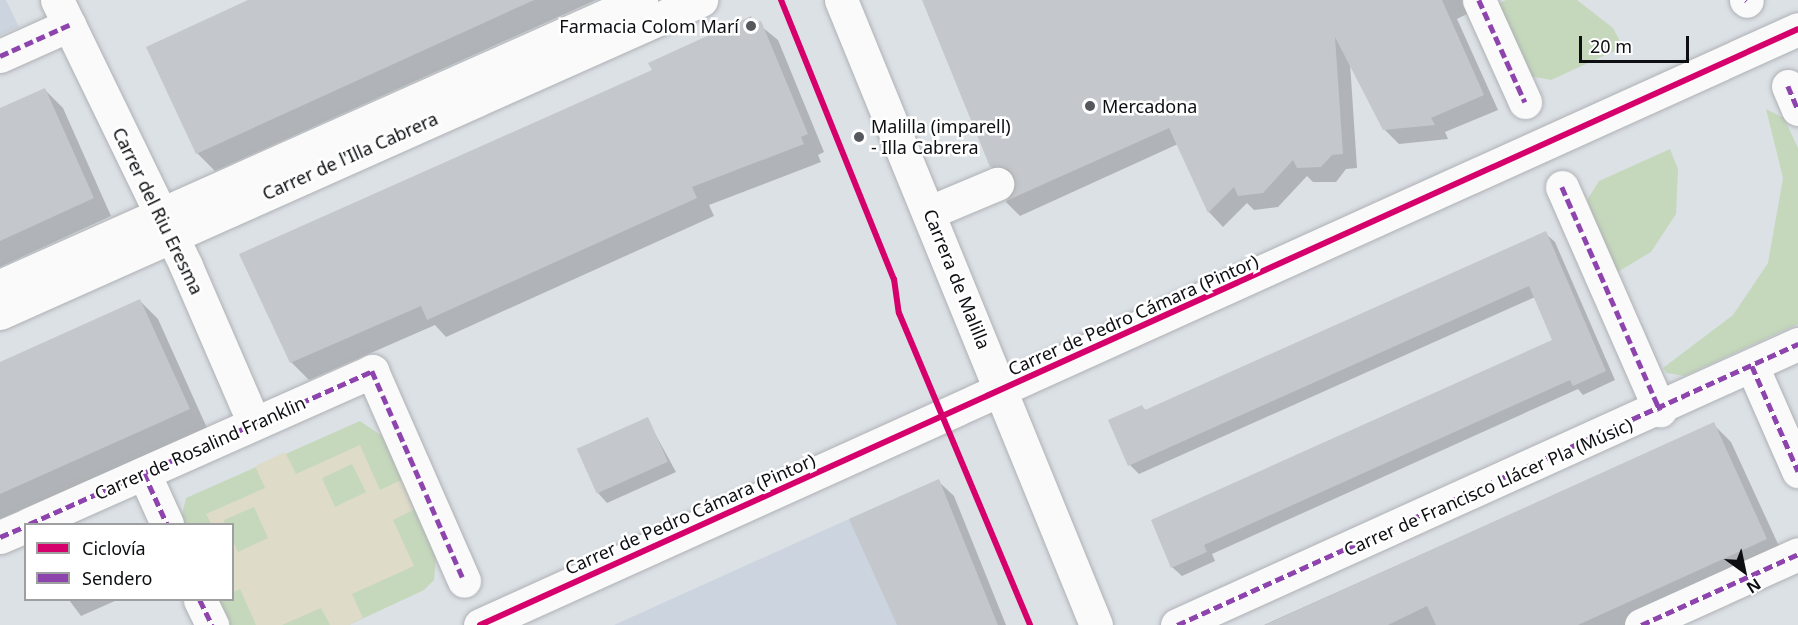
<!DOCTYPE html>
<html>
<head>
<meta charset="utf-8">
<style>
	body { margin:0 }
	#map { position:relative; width:1798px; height:625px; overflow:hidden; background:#dce1e6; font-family:"Noto Sans",sans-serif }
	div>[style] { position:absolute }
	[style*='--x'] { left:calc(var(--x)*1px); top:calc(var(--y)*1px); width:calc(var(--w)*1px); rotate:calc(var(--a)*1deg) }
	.built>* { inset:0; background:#ccd5df }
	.green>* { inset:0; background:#c5d8bc }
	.sand>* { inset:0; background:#dedbc9 }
	.shadow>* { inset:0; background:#0003 }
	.building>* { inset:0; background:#c4c8cc; transform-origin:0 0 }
	.roads { filter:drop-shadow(0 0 2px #aeb1b4) drop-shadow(0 0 2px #aeb1b4) }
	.minor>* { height:33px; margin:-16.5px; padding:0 16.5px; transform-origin:16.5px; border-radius:16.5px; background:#fafafb }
	.quiet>* { height:4.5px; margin-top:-2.25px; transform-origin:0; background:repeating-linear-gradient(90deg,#8e44ad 0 9px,transparent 0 13.5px) }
	.cycleway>* { height:6px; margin:-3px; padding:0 3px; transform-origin:3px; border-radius:3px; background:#d6006c }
	.dots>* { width:16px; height:16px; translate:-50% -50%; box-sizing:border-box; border:3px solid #fff; border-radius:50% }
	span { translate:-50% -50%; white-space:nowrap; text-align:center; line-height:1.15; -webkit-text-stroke:5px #fff; paint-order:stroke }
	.poi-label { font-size:18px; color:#0d0f12 }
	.right { translate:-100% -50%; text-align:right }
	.left { translate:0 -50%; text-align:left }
	.street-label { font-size:18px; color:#0d0f12 }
	.legend { position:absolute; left:24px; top:523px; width:210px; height:78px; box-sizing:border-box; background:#fff; border:2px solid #9e9fa0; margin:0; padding:8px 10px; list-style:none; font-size:18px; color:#0d0f12 }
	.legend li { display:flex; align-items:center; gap:12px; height:30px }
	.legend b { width:30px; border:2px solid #9e9fa0 }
	.north { position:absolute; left:1714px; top:541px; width:60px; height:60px; -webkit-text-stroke:4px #fff; paint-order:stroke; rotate:147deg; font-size:16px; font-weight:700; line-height:24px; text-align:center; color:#0d0f12 }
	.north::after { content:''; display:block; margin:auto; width:21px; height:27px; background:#0d0f12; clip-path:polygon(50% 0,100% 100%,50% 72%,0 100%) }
	.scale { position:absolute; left:1579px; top:36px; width:110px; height:27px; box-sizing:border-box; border:3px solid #0d0f12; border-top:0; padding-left:8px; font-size:18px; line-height:21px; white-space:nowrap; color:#0d0f12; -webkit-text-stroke:4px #fff; paint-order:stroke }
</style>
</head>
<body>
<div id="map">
	<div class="built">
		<div style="clip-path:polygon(0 0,6px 0,19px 27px,0 35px)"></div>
		<div style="clip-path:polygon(939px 479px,998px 625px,614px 625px,849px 519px)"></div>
	</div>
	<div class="green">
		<div style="clip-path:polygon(1506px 0,1577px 0,1613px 28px,1623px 47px,1551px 80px,1530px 76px,1493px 6px)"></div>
		<div style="clip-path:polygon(1766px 109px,1784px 118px,1798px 148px,1798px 324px,1684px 376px,1667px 373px,1663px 368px,1733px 315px,1768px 263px,1783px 178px)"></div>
		<div style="clip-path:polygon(1670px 149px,1678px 169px,1676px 214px,1651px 252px,1616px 273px,1587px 200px,1599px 181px)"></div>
		<div style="clip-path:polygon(360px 421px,382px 436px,436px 557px,434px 580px,424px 590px,349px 625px,225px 625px,214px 600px,232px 600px,232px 524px,180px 524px,186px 498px)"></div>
	</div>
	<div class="sand">
		<div style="clip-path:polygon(evenodd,360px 445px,380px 490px,401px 480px,415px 509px,393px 520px,414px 566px,352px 594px,363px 618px,349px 625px,330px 625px,321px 608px,282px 625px,256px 625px,240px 589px,233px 592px,233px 541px,238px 552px,268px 538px,254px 507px,224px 520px,225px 524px,211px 524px,206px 514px,265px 488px,255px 466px,285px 452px,296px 474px,360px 445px,352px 464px,366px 492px,335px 507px,322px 478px,352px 464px)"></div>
	</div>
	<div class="shadow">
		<div style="clip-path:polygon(252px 0,596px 0,215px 171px,197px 153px,148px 48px)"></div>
		<div style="clip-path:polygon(924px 0,1466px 0,1471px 12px,1457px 19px,1498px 110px,1445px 132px,1448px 139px,1399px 144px,1384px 129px,1350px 63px,1357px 168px,1346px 169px,1336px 182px,1313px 182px,1307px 176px,1278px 207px,1254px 210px,1247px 203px,1223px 227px,1209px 212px,1178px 144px,1020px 216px,1006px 202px,1015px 182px,1006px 181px,991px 166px)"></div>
		<div style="clip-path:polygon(751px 18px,778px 40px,824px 152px,818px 155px,821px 162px,709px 205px,714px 216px,446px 337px,435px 325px,309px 380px,291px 362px,654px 71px)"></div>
		<div style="clip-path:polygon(45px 90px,63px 108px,111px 216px,0 267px,0 111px)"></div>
		<div style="clip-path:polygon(1545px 233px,1555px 242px,1615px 380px,1583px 395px,1578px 389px,1212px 554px,1215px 561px,1182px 576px,1172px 567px,1153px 521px,1554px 341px,1535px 297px,1139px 474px,1130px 465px,1142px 407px,1147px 411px)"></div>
		<div style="clip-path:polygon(140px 301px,158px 319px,207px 428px,0 519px,0 363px)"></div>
		<div style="clip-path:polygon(647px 419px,676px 472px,607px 503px,598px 493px)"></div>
		<div style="clip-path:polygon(1713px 424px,1731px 442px,1784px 557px,1633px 625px,1264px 625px)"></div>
		<div style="clip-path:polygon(938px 481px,954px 496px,1006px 625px,898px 625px)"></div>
		<div style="clip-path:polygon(69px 600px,117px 600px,81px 616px)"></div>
	</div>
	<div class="building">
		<div style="clip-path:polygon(248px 0,534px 0,196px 154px,146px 47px)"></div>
		<div style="clip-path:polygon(922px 0,1442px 0,1484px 95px,1431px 118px,1435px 125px,1383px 130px,1335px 37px,1343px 154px,1332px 155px,1321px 167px,1297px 168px,1293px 160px,1263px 193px,1238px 196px,1234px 187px,1208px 213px,1169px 128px,1004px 202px,1012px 195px,1014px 177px,1008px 169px,990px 167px)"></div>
		<div style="clip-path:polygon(751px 16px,754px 23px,761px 21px,808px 134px,801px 137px,804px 144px,692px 187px,697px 198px,427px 320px,421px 306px,290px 363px,239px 254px,652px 70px,648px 63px)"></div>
		<div style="clip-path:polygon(45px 88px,94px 198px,0 241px,0 108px)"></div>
		<div style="clip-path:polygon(1546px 231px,1606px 371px,1573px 386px,1570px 380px,1204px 545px,1207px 552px,1171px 568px,1151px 520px,1552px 340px,1529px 286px,1128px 466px,1108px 420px,1142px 405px,1145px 410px)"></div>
		<div style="clip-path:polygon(140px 299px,190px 409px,0 494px,0 362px)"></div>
		<div style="left:648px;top:417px;width:49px;height:78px;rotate:66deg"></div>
		<div style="clip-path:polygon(1714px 422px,1767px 539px,1578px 625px,1436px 625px,1427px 606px,1388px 625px,1265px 625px)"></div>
		<div style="clip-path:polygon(939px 479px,998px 625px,897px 625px,849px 519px)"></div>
	</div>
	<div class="roads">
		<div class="minor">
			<div style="--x:57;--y:0;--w:296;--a:64.1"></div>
			<div style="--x:186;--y:266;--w:171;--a:66.6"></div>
			<div style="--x:841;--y:0;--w:675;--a:67.8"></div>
			<div style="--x:1479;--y:0;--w:112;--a:65.7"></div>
			<div style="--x:1746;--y:0;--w:1;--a:45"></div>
			<div style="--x:0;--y:56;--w:76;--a:-24.2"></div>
			<div style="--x:1788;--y:86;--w:25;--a:67"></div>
			<div style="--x:1562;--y:187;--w:244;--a:66.3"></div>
			<div style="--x:930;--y:212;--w:73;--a:-22.7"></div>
			<div style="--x:0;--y:286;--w:702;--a:-24.05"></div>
			<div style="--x:0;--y:313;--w:768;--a:-24.06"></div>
			<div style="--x:1752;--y:366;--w:115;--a:66.3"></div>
			<div style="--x:144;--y:473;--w:56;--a:65.7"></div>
			<div style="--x:29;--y:524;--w:376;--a:-24"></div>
			<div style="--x:372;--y:371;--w:229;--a:66.3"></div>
			<div style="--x:0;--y:537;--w:28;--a:-23"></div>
			<div style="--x:200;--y:600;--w:28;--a:64"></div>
			<div style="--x:480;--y:625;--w:1446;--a:-24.33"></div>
			<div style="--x:1177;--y:625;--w:682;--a:-24.35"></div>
			<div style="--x:1641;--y:625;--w:172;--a:-24.3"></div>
		</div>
	</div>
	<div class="quiet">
		<div style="--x:1479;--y:0;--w:112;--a:65.7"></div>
		<div style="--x:1746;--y:0;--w:1;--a:45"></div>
		<div style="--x:0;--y:56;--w:76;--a:-24.2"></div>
		<div style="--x:1788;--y:86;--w:25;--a:67"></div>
		<div style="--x:1562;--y:187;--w:244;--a:66.3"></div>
		<div style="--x:1752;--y:366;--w:115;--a:66.3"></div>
		<div style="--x:144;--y:473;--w:56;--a:65.7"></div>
		<div style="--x:29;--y:524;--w:376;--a:-24"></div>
		<div style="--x:372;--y:371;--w:229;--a:66.3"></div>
		<div style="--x:0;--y:537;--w:28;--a:-23"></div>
		<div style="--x:200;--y:600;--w:28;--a:64"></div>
		<div style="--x:1177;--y:625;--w:682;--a:-24.35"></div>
		<div style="--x:1641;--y:625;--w:172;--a:-24.3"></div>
	</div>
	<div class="cycleway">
		<div style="--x:781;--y:0;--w:301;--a:68"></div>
		<div style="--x:894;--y:279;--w:34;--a:82"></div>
		<div style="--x:899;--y:313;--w:338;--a:67.2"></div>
		<div style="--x:480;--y:625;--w:1446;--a:-24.33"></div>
	</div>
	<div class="dots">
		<div style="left:751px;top:26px;background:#55585c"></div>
		<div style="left:1090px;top:106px;background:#55585c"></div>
		<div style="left:859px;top:137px;background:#55585c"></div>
	</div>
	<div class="poi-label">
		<span class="right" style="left:739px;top:26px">Farmacia Colom Marí</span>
		<span class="left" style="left:1102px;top:106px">Mercadona</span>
		<span class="left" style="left:871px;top:137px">Malilla (imparell)<br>- Illa Cabrera</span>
	</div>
	<div class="street-label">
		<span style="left:350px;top:156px;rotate:-24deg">Carrer de l'Illa Cabrera</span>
		<span style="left:158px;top:211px;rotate:64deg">Carrer del Riu Eresma</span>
		<span style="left:957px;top:279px;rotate:68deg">Carrera de Malilla</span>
		<span style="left:1133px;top:315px;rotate:-24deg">Carrer de Pedro Cámara (Pintor)</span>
		<span style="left:200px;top:448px;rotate:-24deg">Carrer de Rosalind Franklin</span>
		<span style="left:1488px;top:487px;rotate:-24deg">Carrer de Francisco Llácer Pla (Músic)</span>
		<span style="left:690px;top:514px;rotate:-24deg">Carrer de Pedro Cámara (Pintor)</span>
	</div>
	<ul class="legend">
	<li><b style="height:8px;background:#d6006c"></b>Ciclovía</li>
	<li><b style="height:8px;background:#8e44ad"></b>Sendero</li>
	</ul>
	<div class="north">N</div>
	<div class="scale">20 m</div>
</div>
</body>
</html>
